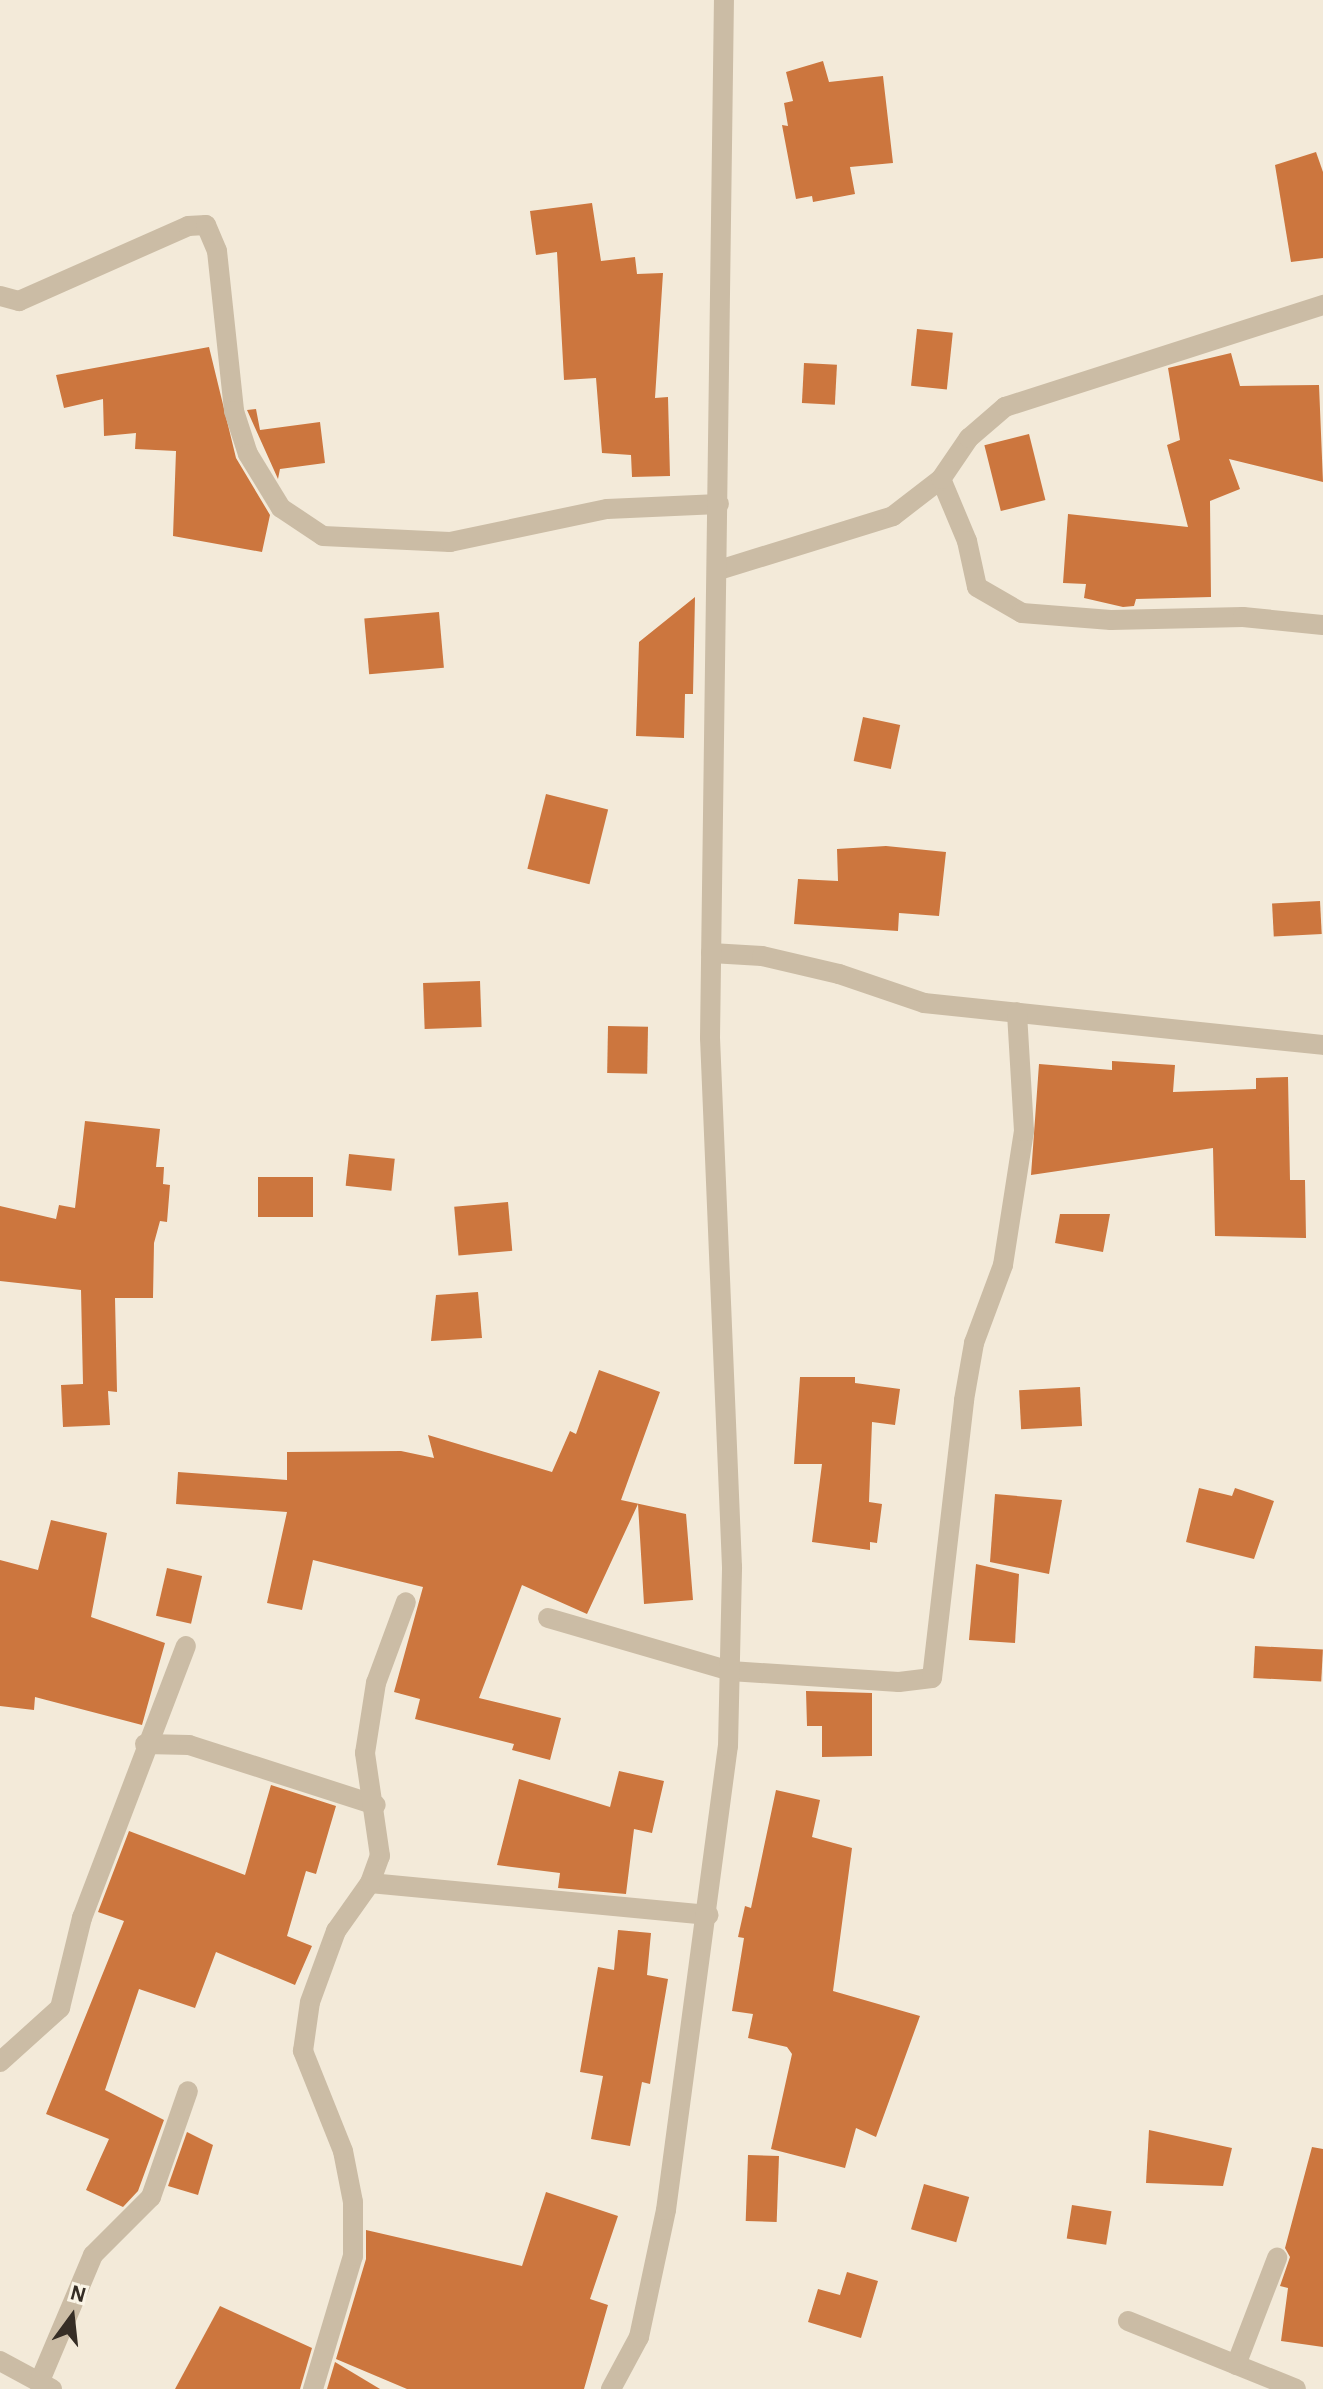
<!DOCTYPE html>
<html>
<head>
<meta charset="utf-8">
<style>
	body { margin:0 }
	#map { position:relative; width:1323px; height:2389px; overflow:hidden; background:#f3ead9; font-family:"Alegreya Sans",sans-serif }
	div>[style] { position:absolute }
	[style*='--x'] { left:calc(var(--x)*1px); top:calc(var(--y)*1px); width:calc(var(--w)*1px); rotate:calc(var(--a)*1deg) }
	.building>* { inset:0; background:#cc763e; transform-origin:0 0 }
	.minor>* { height:20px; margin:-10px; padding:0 10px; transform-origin:10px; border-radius:10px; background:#cbbca5 }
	span { translate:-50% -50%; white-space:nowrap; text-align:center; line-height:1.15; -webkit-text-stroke:8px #faf4e6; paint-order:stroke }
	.north { position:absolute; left:32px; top:2277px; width:80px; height:80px; -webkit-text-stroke:6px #faf4e6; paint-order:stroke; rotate:15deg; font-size:22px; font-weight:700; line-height:32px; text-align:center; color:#362e26 }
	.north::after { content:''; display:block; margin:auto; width:28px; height:36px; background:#362e26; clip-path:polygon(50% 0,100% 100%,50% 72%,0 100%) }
</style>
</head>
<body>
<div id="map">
	<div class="building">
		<div style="clip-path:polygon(823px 61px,829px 82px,883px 76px,893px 163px,850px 167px,855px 194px,813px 202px,812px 196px,796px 199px,782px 125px,788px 126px,784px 103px,793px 101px,786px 72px)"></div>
		<div style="clip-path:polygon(1316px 152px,1323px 172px,1323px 258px,1291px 262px,1275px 165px)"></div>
		<div style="clip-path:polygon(592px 203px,601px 261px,635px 257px,637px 274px,663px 273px,655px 398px,668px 397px,670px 476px,632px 477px,631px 455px,602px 453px,596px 378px,564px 380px,557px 252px,536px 255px,530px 211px)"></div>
		<div style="left:917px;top:329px;width:36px;height:57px;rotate:6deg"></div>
		<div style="clip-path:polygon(209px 347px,236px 458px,270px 515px,262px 552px,173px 536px,176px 451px,135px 449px,136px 433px,104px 436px,103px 399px,64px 408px,56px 375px)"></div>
		<div style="clip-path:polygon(1231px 353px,1240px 386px,1319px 385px,1323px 482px,1229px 459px,1240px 489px,1210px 501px,1211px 597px,1136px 599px,1134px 606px,1123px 607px,1084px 598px,1086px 584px,1063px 583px,1068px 514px,1188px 527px,1167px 445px,1180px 440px,1168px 368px)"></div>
		<div style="left:804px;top:363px;width:33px;height:40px;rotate:3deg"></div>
		<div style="clip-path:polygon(256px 409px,260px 430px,320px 422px,325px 463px,280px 469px,278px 479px,247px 410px)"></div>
		<div style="left:1029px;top:434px;width:68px;height:46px;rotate:76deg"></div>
		<div style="clip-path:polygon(695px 597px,693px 694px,685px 694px,684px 738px,636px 736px,639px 642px)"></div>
		<div style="left:439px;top:612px;width:56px;height:75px;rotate:85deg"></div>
		<div style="left:863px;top:717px;width:38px;height:45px;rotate:12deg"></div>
		<div style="left:546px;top:794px;width:64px;height:77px;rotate:14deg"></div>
		<div style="clip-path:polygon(886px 846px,946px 852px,939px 916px,899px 913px,898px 931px,794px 924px,798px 879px,838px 881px,837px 849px)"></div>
		<div style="left:1320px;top:901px;width:33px;height:48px;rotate:87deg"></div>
		<div style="left:480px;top:981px;width:46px;height:57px;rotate:88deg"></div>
		<div style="left:608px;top:1026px;width:40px;height:47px;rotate:1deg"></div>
		<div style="clip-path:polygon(1112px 1061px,1175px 1065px,1173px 1092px,1256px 1089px,1256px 1078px,1288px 1077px,1290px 1180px,1305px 1180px,1306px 1238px,1215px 1236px,1213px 1148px,1031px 1175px,1039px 1064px,1112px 1070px)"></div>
		<div style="clip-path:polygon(85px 1121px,160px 1129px,156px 1167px,164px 1167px,163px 1184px,170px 1185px,167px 1222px,160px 1221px,154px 1243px,153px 1298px,115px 1298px,117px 1392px,108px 1391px,110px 1425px,63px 1427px,61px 1385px,83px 1384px,81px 1290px,0 1281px,0 1206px,56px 1219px,59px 1205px,75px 1208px)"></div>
		<div style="left:349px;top:1154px;width:46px;height:32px;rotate:6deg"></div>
		<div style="left:258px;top:1177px;width:55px;height:40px"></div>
		<div style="left:508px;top:1202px;width:49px;height:54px;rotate:85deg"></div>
		<div style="clip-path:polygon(1060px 1214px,1110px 1214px,1103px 1252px,1055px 1243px)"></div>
		<div style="clip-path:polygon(478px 1292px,482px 1338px,431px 1341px,436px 1295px)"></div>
		<div style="clip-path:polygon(599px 1370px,660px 1392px,621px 1500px,686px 1514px,693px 1600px,644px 1604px,638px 1504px,587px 1614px,522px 1585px,479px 1698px,561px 1718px,550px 1760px,512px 1750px,514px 1744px,415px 1719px,420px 1699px,394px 1692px,423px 1587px,313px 1560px,302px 1610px,267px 1603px,287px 1512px,176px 1504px,178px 1472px,287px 1480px,287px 1452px,401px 1451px,434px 1458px,428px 1435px,552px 1472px,570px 1431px,576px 1434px)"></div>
		<div style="clip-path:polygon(800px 1377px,855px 1377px,855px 1383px,900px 1389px,895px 1425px,872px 1422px,869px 1502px,882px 1504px,877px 1543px,870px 1542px,870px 1550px,812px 1542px,822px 1464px,794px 1464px)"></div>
		<div style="left:1080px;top:1387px;width:39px;height:61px;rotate:87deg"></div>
		<div style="clip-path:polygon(1199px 1488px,1232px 1496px,1235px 1488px,1274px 1501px,1254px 1559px,1186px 1542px)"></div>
		<div style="clip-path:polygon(995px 1494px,1062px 1500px,1049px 1574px,990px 1562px)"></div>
		<div style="clip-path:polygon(51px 1520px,107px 1533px,91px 1617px,165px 1643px,142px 1725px,35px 1697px,34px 1710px,0 1706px,0 1560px,38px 1570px)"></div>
		<div style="clip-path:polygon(976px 1564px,1019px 1574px,1015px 1643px,969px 1640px)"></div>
		<div style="left:167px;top:1568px;width:36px;height:49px;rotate:13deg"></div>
		<div style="left:1255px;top:1646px;width:68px;height:32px;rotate:3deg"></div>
		<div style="clip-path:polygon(806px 1691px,872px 1693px,872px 1756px,822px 1757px,822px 1726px,807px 1726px)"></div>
		<div style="clip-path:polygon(619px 1771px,664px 1781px,652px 1833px,634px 1829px,626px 1894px,558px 1888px,560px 1873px,497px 1865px,519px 1779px,610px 1807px)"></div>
		<div style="clip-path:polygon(271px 1785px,336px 1806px,316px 1874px,306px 1871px,287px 1936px,312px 1946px,295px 1985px,216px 1952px,195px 2008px,139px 1989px,105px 2090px,164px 2120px,138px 2191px,123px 2207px,86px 2190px,109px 2139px,46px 2114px,124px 1921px,98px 1912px,129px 1831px,245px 1875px)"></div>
		<div style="clip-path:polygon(776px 1790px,820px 1800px,812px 1837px,852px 1848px,833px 1991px,920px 2016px,876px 2137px,856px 2128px,845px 2168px,771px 2149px,792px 2054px,787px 2047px,748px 2038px,753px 2014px,732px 2011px,744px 1938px,738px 1937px,745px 1906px,751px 1908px)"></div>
		<div style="clip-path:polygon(618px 1930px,651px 1933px,647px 1975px,668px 1979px,650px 2084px,642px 2082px,630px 2146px,591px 2139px,603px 2076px,580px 2072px,598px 1967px,614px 1970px)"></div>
		<div style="clip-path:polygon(1149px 2130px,1232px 2148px,1223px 2186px,1146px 2183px)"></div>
		<div style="clip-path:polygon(187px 2132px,213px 2145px,198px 2195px,168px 2186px)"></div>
		<div style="clip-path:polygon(1312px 2147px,1323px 2149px,1323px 2347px,1281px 2341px,1288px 2288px,1280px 2286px,1290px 2257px,1285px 2248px)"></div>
		<div style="left:748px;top:2155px;width:31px;height:66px;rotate:2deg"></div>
		<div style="left:924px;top:2184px;width:47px;height:47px;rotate:16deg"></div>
		<div style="clip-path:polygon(546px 2192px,618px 2216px,590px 2299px,608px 2305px,584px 2389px,407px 2389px,336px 2359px,366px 2259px,366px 2230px,522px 2266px)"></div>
		<div style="left:1072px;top:2205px;width:40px;height:34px;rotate:9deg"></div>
		<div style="clip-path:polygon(847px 2272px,878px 2281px,861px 2338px,808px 2322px,818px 2289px,840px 2295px)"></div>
		<div style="clip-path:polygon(220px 2306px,312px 2348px,300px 2389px,175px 2389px)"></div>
		<div style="clip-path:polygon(335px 2362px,380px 2389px,327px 2389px)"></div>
	</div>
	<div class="minor">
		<div style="--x:0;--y:296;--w:20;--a:15"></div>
		<div style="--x:19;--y:301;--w:185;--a:-23.9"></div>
		<div style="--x:188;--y:226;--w:18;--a:-3"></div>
		<div style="--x:206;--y:225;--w:28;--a:67"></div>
		<div style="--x:217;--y:251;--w:161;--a:83.9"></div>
		<div style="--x:234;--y:411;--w:45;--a:72"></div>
		<div style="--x:248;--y:454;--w:63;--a:58.6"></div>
		<div style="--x:281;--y:508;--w:50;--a:33.7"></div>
		<div style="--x:323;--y:536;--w:127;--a:2.7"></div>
		<div style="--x:450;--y:542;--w:160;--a:-11.9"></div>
		<div style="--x:607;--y:509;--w:112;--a:-2.6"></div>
		<div style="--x:941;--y:479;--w:67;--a:67.2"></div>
		<div style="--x:967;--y:541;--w:47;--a:77.7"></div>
		<div style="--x:977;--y:587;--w:52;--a:30"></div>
		<div style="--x:1022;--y:613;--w:89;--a:4.5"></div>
		<div style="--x:1111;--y:620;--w:132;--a:-1.3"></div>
		<div style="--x:1243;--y:617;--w:80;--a:5.7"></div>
		<div style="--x:719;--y:570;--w:182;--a:-17.2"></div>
		<div style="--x:893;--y:516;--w:61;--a:-37.6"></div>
		<div style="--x:941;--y:479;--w:50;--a:-55.7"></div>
		<div style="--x:969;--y:438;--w:48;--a:-40.7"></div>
		<div style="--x:1005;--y:407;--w:334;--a:-17.8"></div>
		<div style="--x:711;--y:953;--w:51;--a:3.4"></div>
		<div style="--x:762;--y:956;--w:79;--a:13.2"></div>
		<div style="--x:839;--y:974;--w:90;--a:18.8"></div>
		<div style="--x:924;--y:1003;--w:401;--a:6"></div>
		<div style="--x:548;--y:1618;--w:190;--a:16.2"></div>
		<div style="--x:730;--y:1671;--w:169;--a:3.7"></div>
		<div style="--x:899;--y:1682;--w:33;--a:-7"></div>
		<div style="--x:932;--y:1678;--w:280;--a:-83.4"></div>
		<div style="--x:964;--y:1400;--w:58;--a:-80"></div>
		<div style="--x:974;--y:1343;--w:83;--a:-69.6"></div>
		<div style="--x:1003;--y:1265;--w:136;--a:-81.1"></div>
		<div style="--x:1024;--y:1131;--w:119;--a:-93.4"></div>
		<div style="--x:145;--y:1744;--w:44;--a:1.3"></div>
		<div style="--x:189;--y:1745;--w:196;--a:17.8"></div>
		<div style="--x:370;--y:1883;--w:340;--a:5.4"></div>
		<div style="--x:0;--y:2062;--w:81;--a:-42"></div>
		<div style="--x:60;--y:2008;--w:93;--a:-76.3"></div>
		<div style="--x:82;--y:1918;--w:291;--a:-69.1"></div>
		<div style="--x:1128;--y:2321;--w:181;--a:22"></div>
		<div style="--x:0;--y:2361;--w:59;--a:28.3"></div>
		<div style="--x:1236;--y:2365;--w:115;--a:-69"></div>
		<div style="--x:39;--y:2383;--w:139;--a:-67.1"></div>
		<div style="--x:93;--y:2255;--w:82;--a:-45"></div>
		<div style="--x:151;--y:2197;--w:112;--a:-70.8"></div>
		<div style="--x:313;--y:2389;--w:139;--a:-73.3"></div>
		<div style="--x:353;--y:2256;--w:54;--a:-90"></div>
		<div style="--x:353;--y:2202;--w:52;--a:-101.1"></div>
		<div style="--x:343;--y:2151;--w:108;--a:-111.8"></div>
		<div style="--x:303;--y:2051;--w:49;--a:-81.9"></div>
		<div style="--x:310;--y:2002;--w:76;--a:-69.9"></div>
		<div style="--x:336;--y:1931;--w:59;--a:-54.7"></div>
		<div style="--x:370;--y:1883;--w:29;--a:-70"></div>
		<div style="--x:380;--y:1856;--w:104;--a:-98.3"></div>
		<div style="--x:365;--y:1753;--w:71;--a:-81.1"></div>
		<div style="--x:376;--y:1683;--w:86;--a:-69.7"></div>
		<div style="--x:611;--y:2389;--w:59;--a:-61.7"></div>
		<div style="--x:639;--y:2337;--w:130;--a:-78"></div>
		<div style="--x:666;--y:2210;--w:468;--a:-82.4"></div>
		<div style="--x:728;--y:1746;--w:179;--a:-88.7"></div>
		<div style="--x:732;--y:1567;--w:529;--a:-92.38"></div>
		<div style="--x:710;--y:1038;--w:1038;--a:-89.23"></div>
	</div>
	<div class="north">N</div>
</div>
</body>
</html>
